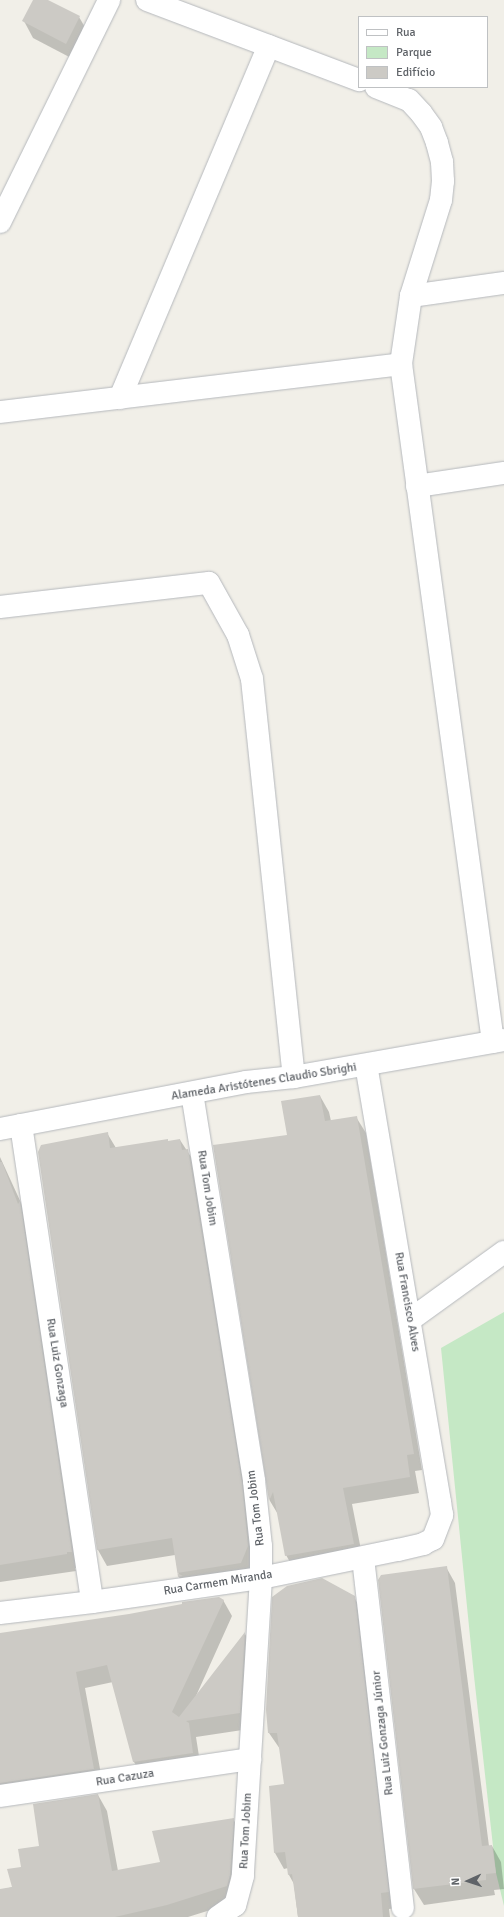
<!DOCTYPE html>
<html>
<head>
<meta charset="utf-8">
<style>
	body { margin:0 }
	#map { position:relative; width:504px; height:1917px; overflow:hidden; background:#f1efe8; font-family:Signika,sans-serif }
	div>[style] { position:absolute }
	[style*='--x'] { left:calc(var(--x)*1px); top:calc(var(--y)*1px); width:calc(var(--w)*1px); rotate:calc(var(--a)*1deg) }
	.green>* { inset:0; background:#c5e8c5 }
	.shadow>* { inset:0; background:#0003 }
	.building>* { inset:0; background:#cccac5 }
	.roads { filter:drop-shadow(0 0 1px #b5b8bc) drop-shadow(0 0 1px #b5b8bc) }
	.minor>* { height:22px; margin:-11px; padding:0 11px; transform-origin:11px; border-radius:11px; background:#fff }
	span { translate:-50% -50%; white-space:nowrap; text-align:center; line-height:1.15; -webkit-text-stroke:3.5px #fff; paint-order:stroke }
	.street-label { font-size:12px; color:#5f6368 }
	.legend { position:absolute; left:358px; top:16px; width:130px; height:72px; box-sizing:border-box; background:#fff; border:1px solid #bfc1c3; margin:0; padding:5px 7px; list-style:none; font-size:12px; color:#5f6368 }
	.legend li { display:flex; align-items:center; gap:8px; height:20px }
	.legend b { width:20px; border:1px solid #bfc1c3 }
	.north { position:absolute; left:448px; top:1861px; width:40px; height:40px; -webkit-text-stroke:3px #fff; paint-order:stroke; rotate:267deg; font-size:11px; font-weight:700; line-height:16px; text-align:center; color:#5f6368 }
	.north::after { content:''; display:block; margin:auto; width:14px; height:18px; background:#5f6368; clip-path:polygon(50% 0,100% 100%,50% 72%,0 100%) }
</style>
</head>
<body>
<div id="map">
	<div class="green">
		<div style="clip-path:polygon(504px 1312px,504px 1906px,496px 1873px,474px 1676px,441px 1348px)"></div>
	</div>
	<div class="shadow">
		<div style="clip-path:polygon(34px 0,46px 0,79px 17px,89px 34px,75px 60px,33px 38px,24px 21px)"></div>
		<div style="clip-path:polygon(320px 1096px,329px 1112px,331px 1121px,356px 1117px,366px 1133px,422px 1470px,415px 1471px,419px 1493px,352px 1504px,363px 1560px,295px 1571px,286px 1555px,279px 1516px,270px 1501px,214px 1146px,288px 1136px)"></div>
		<div style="clip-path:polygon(107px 1133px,116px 1148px,167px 1140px,169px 1142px,180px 1140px,197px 1166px,257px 1562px,249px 1578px,188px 1593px,179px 1577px,175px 1555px,107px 1566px,98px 1550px)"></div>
		<div style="clip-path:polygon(0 1157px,28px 1218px,80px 1567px,75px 1568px,76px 1571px,0 1582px)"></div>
		<div style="clip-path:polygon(446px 1567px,455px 1583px,489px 1846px,492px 1846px,501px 1862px,504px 1889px,494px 1890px,495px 1895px,424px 1905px,414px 1889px)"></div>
		<div style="clip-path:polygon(354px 1597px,363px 1613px,397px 1908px,389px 1909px,390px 1917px,298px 1917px,294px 1884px,289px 1875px,288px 1868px,284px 1869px,275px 1853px,270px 1787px,285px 1785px,280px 1749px,269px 1733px)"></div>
		<div style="clip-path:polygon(223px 1600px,232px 1616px,196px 1696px,245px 1634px,254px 1649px,249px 1729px,196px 1737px,201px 1769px,144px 1778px,134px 1762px,113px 1682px,85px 1688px,103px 1785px,0 1799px,0 1635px)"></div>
		<div style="clip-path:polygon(98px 1795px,107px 1811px,118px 1871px,161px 1863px,233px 1819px,243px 1835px,236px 1902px,188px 1917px,0 1917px,0 1890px,13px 1887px,22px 1868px,40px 1847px)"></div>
	</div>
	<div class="building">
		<div style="clip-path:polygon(33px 0,48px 0,80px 16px,66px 44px,22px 21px)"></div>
		<div style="clip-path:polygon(320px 1095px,325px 1121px,357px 1116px,414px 1454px,407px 1455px,410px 1477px,343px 1488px,354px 1544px,285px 1556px,273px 1492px,269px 1501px,213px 1145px,287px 1135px,281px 1101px)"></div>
		<div style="clip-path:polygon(108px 1132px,110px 1148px,168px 1139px,168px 1141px,180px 1139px,182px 1150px,188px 1149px,242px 1483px,248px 1546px,241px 1563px,177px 1573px,183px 1576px,178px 1577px,172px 1538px,97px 1550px,38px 1152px,41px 1145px)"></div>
		<div style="clip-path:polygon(0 1162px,2px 1162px,18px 1204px,20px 1201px,72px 1552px,67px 1552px,67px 1554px,0 1565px)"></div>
		<div style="clip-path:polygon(447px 1566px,482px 1846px,492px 1845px,496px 1873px,486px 1874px,486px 1880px,413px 1889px,378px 1580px,381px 1575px)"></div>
		<div style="clip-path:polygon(322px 1578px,355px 1596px,389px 1892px,381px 1893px,383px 1917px,298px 1917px,292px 1874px,288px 1875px,285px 1852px,274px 1853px,269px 1786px,284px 1784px,277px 1733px,268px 1733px,266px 1710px,272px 1597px,287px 1586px)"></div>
		<div style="clip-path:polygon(219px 1597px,224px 1600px,172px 1712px,179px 1717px,245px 1632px,240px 1713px,186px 1721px,189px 1723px,193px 1753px,133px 1762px,107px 1665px,76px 1672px,94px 1769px,0 1783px,0 1633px,129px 1614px,182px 1604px,182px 1602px)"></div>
		<div style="clip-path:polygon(98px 1794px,112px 1871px,160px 1862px,152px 1831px,234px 1818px,230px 1875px,227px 1886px,167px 1905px,115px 1917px,0 1917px,0 1889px,12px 1887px,7px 1869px,21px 1867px,18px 1849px,39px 1846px,33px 1804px)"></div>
	</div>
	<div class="roads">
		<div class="minor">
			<div style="--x:147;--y:0;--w:227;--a:20.7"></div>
			<div style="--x:376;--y:87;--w:35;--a:22"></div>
			<div style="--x:409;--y:100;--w:18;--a:47"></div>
			<div style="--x:421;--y:113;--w:17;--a:54"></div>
			<div style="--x:431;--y:127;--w:17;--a:69"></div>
			<div style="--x:437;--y:143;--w:20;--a:75"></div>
			<div style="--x:442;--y:162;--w:19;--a:87"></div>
			<div style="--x:443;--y:181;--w:19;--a:96"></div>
			<div style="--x:441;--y:200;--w:101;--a:107.4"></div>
			<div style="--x:411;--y:296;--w:69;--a:98.4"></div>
			<div style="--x:401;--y:364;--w:684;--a:82.27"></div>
			<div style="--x:0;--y:222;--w:247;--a:-63.8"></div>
			<div style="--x:411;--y:296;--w:94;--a:-8"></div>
			<div style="--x:120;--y:398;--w:382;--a:-67.1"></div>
			<div style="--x:0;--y:412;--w:404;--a:-6.8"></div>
			<div style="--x:417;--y:486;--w:88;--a:-8.5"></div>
			<div style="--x:0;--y:607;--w:210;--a:-6.6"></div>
			<div style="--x:209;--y:583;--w:60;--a:60.9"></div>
			<div style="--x:238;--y:635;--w:46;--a:72.3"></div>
			<div style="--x:252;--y:679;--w:400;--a:84"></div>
			<div style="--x:192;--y:1093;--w:393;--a:80.9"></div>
			<div style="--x:254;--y:1481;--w:65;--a:83.9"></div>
			<div style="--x:261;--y:1546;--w:32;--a:90"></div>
			<div style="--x:261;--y:1578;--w:299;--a:93.5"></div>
			<div style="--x:243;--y:1876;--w:30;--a:105"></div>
			<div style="--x:235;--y:1905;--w:21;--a:145"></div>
			<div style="--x:21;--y:1125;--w:482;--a:81.5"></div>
			<div style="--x:0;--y:1129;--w:250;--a:-10.8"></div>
			<div style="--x:246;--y:1082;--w:48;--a:-5.9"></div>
			<div style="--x:294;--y:1077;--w:213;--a:-10"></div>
			<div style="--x:410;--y:1320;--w:116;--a:-35.9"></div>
			<div style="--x:363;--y:1558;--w:352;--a:83.5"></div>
			<div style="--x:0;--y:1613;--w:93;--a:-6.8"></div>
			<div style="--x:92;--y:1602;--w:171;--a:-8.1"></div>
			<div style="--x:261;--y:1578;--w:140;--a:-11.6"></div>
			<div style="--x:398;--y:1550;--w:26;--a:-13"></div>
			<div style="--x:423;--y:1544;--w:11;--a:-27"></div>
			<div style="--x:433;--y:1539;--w:26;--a:-69"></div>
			<div style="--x:442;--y:1515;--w:13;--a:-99"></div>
			<div style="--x:440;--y:1502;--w:443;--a:-99.6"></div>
			<div style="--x:0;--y:1796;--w:253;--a:-8.4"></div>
		</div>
	</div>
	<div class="street-label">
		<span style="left:264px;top:1082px;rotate:-9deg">Alameda Aristótenes Claudio Sbrighi</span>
		<span style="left:207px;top:1188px;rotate:81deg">Rua Tom Jobim</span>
		<span style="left:407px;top:1302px;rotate:80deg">Rua Francisco Alves</span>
		<span style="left:57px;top:1363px;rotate:81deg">Rua Luiz Gonzaga</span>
		<span style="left:256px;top:1508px;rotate:-97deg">Rua Tom Jobim</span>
		<span style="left:218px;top:1583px;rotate:-9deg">Rua Carmem Miranda</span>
		<span style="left:383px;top:1733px;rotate:-96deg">Rua Luiz Gonzaga Júnior</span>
		<span style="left:125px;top:1778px;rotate:-9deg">Rua Cazuza</span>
		<span style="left:246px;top:1831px;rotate:-87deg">Rua Tom Jobim</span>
	</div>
	<ul class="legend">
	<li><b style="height:5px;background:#fff"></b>Rua</li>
	<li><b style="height:11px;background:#c5e8c5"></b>Parque</li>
	<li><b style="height:11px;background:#cccac5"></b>Edifício</li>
	</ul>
	<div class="north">N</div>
</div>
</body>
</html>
